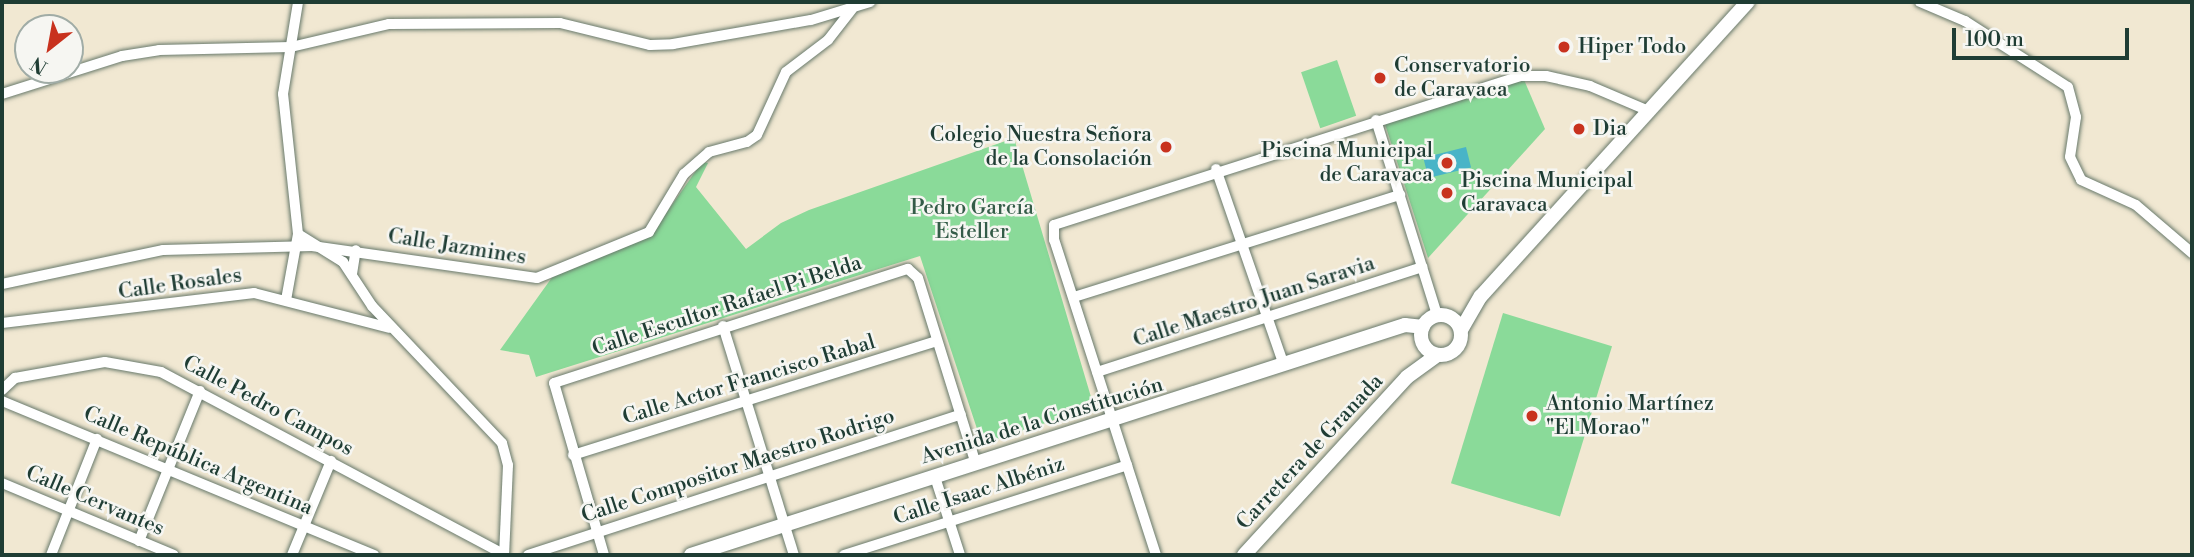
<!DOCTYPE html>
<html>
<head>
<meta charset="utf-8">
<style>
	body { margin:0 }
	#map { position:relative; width:2194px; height:557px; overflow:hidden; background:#f1e8d2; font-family:"Libre Bodoni",serif }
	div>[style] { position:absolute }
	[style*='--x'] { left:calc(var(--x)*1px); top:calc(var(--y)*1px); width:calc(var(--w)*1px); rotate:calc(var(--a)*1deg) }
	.green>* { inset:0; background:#8ada99; transform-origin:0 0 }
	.water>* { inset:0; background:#49b4c7; transform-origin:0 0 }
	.roads { filter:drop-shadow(0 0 2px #68796b) drop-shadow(0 0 2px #68796b) }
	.street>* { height:10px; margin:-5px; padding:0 5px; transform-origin:5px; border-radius:5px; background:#fff }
	.secondary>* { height:14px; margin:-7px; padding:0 7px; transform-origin:7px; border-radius:7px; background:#fff }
	.secondary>.ring { margin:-7px; padding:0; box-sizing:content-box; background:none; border:14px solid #fff; border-radius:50% }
	.dots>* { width:19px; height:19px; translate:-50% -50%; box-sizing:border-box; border:4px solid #f6f6f2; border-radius:50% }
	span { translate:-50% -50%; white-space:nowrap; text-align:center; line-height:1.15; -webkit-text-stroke:5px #f6f6f2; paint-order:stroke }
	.poi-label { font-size:21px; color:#1f3d34 }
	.left { translate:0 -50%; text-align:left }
	.right { translate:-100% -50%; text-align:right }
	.park-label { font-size:21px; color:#345c48 }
	.street-label { font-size:21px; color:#1f3d34 }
	.frame { position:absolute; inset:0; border:4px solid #1f3d34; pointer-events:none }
	.north { position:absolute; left:14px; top:14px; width:70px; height:70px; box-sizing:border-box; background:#f6f6f2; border:2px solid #a0aca6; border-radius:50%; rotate:211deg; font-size:19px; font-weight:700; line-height:28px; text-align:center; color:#1f3d34 }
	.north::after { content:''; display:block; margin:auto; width:24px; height:32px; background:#c8321e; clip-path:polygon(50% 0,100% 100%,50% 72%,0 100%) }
	.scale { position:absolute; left:1952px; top:28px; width:177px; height:32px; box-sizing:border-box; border:4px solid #1f3d34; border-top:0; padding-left:9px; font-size:21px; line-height:24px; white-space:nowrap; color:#1f3d34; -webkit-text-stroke:5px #f6f6f2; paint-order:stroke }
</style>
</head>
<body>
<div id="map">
	<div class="green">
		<div style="left:1337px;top:60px;width:59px;height:38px;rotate:71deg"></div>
		<div style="clip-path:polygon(1522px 75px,1545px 129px,1428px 258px,1383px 118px)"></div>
		<div style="clip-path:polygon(1014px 138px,1094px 407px,982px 444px,920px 256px,536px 377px,529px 355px,500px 350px,553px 276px,653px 232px,702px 162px,708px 163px,696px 187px,746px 249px,781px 223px,809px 210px)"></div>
		<div style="left:1503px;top:313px;width:114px;height:178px;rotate:17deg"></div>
	</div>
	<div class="water">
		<div style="left:1466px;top:147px;width:21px;height:44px;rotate:76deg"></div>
	</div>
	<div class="roads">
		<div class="street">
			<div style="--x:1920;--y:2;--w:49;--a:22.9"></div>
			<div style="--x:1965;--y:21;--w:122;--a:32.7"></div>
			<div style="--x:2068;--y:87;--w:31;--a:75"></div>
			<div style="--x:2076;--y:117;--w:40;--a:98.5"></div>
			<div style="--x:2070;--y:157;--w:25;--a:64"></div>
			<div style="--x:2081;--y:180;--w:60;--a:24.4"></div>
			<div style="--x:2136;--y:205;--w:74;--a:40.6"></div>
			<div style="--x:2;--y:94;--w:126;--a:-17.6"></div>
			<div style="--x:122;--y:56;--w:37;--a:-9"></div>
			<div style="--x:159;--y:50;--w:132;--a:-1.3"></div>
			<div style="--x:291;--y:47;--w:101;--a:-13.2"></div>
			<div style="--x:389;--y:24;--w:171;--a:-0.3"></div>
			<div style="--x:560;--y:23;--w:93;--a:13.7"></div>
			<div style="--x:650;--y:45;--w:23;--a:-2"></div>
			<div style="--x:673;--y:44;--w:140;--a:-9.9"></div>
			<div style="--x:811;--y:20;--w:62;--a:-17"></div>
			<div style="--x:1376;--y:120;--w:204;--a:72.6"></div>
			<div style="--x:1216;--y:169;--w:207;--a:70.9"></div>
			<div style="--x:298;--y:234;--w:53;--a:31.9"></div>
			<div style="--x:343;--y:262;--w:53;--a:56.6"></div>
			<div style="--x:372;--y:306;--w:189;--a:46.5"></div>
			<div style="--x:502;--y:443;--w:23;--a:75"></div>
			<div style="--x:508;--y:465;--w:90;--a:92.5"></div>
			<div style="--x:352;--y:274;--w:24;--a:-81"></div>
			<div style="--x:2;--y:284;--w:165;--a:-11.9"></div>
			<div style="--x:163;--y:250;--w:149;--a:-1.5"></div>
			<div style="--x:312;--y:246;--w:227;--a:8.1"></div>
			<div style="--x:537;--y:278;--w:121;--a:-22.3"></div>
			<div style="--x:649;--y:232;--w:68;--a:-58.9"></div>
			<div style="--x:684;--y:174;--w:33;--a:-41"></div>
			<div style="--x:709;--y:152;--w:39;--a:-15"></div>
			<div style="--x:747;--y:142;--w:12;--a:-35"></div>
			<div style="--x:757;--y:135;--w:69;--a:-65.3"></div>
			<div style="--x:786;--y:72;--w:53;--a:-37.3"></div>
			<div style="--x:828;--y:40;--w:39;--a:-52"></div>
			<div style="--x:1074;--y:297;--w:342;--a:-17.4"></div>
			<div style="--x:286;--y:300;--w:67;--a:-79.7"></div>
			<div style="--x:298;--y:234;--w:141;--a:-96.1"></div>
			<div style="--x:283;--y:94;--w:93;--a:-80.7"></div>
			<div style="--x:2;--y:323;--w:254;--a:-6.8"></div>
			<div style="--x:254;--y:293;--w:140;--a:14.4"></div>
			<div style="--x:723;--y:326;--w:240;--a:72.8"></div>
			<div style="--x:1097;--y:372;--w:342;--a:-17.9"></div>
			<div style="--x:2;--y:390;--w:18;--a:-43"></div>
			<div style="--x:15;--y:378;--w:91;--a:-10.1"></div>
			<div style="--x:105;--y:362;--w:57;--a:10.1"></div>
			<div style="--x:161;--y:372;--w:388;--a:28"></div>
			<div style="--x:2;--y:401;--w:403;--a:22.5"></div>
			<div style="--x:573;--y:455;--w:380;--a:-17.4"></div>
			<div style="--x:935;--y:477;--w:82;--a:72.2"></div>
			<div style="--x:2;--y:483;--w:186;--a:22.7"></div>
			<div style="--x:139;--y:541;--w:162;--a:-67.9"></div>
			<div style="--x:51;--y:555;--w:125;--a:-68.4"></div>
			<div style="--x:292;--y:555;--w:102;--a:-67.5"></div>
			<div style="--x:528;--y:555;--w:455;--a:-18"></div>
			<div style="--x:604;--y:555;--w:179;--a:-106.2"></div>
			<div style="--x:554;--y:383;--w:372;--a:-17.9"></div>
			<div style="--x:908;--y:269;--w:13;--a:42"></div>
			<div style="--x:918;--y:278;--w:195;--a:72.7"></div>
			<div style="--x:844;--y:555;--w:297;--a:-17.6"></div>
			<div style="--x:1156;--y:555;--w:331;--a:-107.9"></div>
			<div style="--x:1054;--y:240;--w:15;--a:-90"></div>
			<div style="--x:1054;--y:225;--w:489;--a:-17.7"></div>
			<div style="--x:1520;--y:76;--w:26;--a:0"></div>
			<div style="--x:1546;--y:76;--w:45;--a:12.8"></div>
			<div style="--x:1590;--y:86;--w:64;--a:23"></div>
		</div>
		<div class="secondary">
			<div class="ring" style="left:1421px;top:315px;width:26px;height:26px"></div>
			<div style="--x:1461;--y:330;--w:39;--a:-60"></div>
			<div style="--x:1481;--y:296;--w:397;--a:-47.8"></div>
			<div style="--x:691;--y:555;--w:750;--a:-17.86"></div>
			<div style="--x:1405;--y:325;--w:18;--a:6"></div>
			<div style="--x:1244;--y:555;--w:241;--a:-47.5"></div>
			<div style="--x:1407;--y:377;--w:37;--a:-36"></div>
		</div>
	</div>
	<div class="dots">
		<div style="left:1564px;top:47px;background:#c8321e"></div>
		<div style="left:1380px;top:78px;background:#c8321e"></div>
		<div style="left:1579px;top:129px;background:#c8321e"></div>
		<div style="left:1166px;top:147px;background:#c8321e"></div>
		<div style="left:1447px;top:163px;background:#c8321e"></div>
		<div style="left:1447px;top:193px;background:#c8321e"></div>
		<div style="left:1532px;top:416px;background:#c8321e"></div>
	</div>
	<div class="poi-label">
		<span class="left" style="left:1578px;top:47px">Hiper Todo</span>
		<span class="left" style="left:1394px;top:78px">Conservatorio<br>de Caravaca</span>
		<span class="left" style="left:1593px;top:129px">Dia</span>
		<span class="right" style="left:1152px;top:147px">Colegio Nuestra Señora<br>de la Consolación</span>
		<span class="right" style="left:1433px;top:163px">Piscina Municipal<br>de Caravaca</span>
		<span class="left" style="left:1461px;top:193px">Piscina Municipal<br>Caravaca</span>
		<span class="left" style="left:1546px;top:416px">Antonio Martínez<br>"El Morao"</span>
	</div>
	<div class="park-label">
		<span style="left:972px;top:220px">Pedro García<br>Esteller</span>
	</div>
	<div class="street-label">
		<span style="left:457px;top:247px;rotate:9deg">Calle Jazmines</span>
		<span style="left:180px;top:284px;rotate:-8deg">Calle Rosales</span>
		<span style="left:1254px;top:302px;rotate:-18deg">Calle Maestro Juan Saravia</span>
		<span style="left:727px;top:306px;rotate:-18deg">Calle Escultor Rafael Pi Belda</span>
		<span style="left:749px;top:380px;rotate:-17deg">Calle Actor Francisco Rabal</span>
		<span style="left:268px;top:406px;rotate:28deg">Calle Pedro Campos</span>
		<span style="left:1042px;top:421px;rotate:-17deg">Avenida de la Constitución</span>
		<span style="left:1310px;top:452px;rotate:-47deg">Carretera de Granada</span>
		<span style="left:198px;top:461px;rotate:23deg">Calle República Argentina</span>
		<span style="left:738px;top:466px;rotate:-18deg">Calle Compositor Maestro Rodrigo</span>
		<span style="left:979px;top:491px;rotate:-18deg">Calle Isaac Albéniz</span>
		<span style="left:95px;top:501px;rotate:23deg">Calle Cervantes</span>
	</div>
	<div class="frame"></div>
	<div class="north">N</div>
	<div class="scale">100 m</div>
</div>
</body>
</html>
